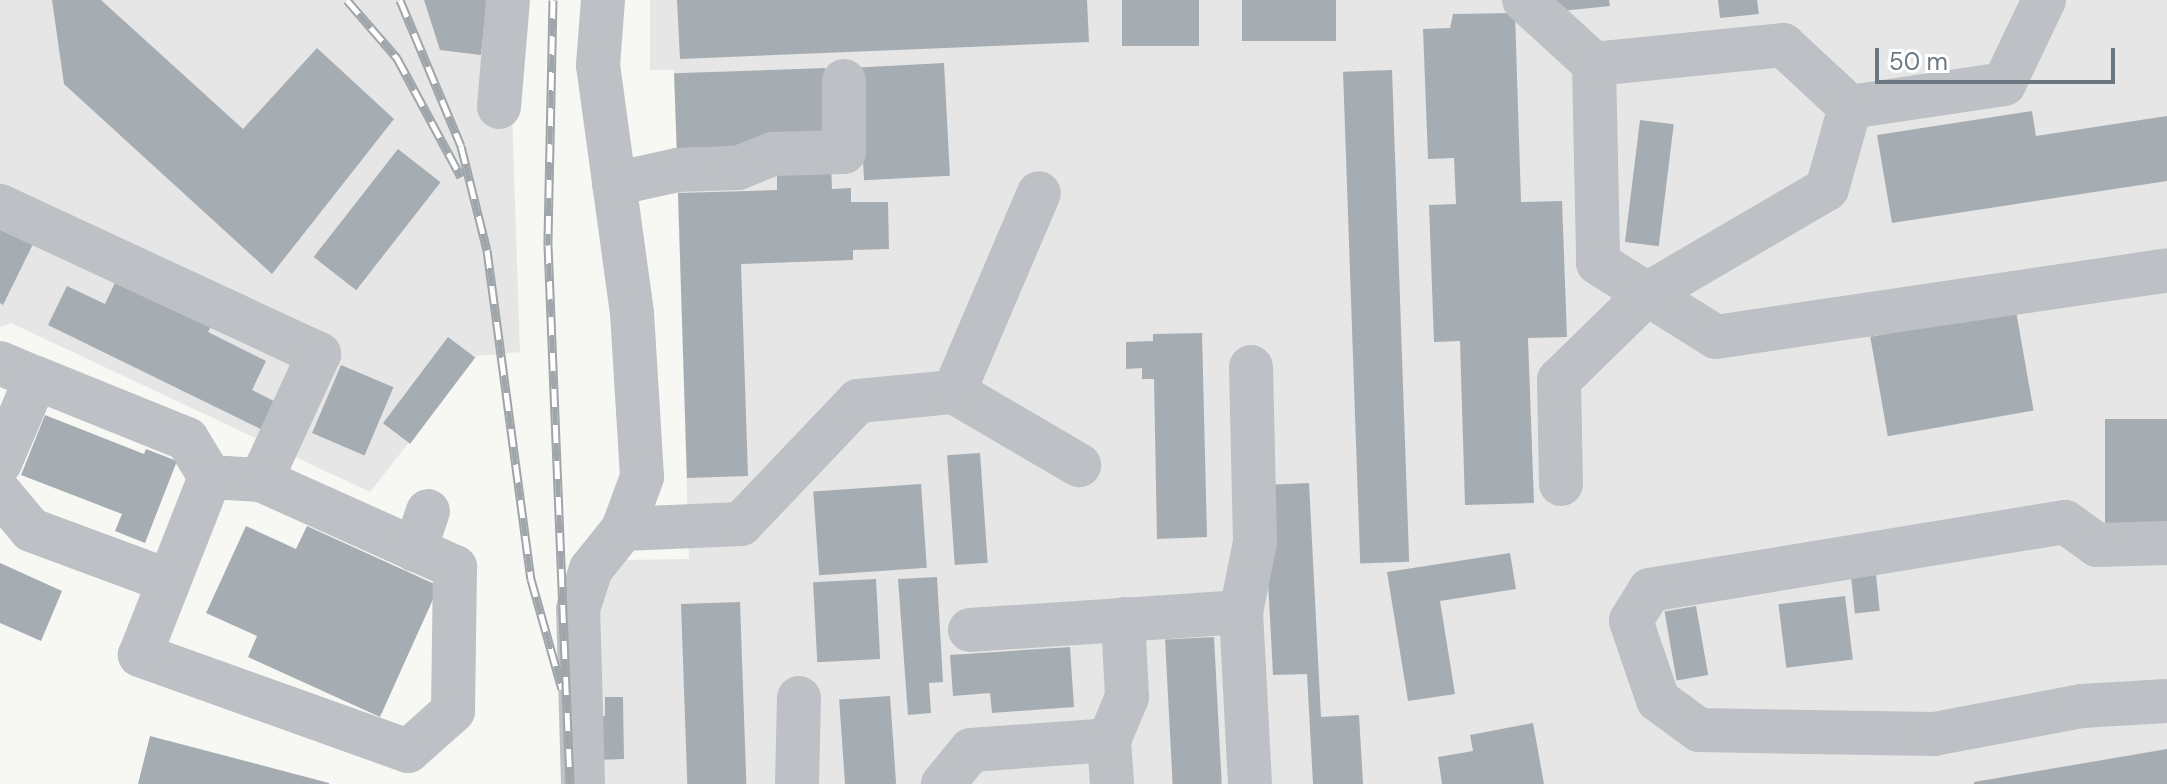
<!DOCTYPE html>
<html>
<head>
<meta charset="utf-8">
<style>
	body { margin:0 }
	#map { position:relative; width:2167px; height:784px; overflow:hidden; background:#f7f7f4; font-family:"DM Sans",sans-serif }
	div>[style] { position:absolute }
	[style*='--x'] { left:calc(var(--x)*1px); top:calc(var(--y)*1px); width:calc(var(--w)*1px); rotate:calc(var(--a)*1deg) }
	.built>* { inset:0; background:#e5e6e5 }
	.building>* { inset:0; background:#a6adb2; transform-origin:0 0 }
	.minor>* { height:44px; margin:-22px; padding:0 22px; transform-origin:22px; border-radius:22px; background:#bdc0c4 }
	.rail>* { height:9px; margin-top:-4.5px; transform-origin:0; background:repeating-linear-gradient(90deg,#fff 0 18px,#9fa5a9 0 36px); box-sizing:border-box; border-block:2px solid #9fa5a9 }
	span { translate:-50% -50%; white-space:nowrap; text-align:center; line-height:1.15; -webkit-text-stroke:8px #fff; paint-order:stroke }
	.scale { position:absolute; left:1875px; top:48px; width:240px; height:36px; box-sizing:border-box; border:4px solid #6a7781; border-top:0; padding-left:10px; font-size:24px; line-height:28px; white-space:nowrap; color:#6a7781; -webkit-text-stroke:6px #fff; paint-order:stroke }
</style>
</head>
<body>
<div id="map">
	<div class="built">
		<div style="clip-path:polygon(0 0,521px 0,511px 80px,520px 352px,477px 356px,370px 492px,11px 323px,0 327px)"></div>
		<div style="clip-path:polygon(650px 0,2167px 0,2167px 784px,596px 784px,598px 594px,625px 560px,689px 559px,674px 70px,650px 70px)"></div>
	</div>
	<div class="building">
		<div style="clip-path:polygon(52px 0,101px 0,243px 129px,317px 48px,394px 119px,272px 274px,64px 84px)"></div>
		<div style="clip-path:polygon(424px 0,487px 0,481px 55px,440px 50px)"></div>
		<div style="clip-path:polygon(677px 0,1087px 0,1089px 42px,680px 59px)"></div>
		<div style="left:1122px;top:0;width:77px;height:46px"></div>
		<div style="left:1242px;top:0;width:94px;height:41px"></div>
		<div style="clip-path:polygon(1540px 0,1609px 0,1610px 6px,1541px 13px)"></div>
		<div style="clip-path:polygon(1718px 0,1757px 0,1759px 14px,1720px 18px)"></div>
		<div style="clip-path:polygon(1515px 13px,1521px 202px,1562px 201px,1567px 337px,1528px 338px,1534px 503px,1465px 505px,1460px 341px,1434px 342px,1429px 205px,1456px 204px,1454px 158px,1428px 159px,1423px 29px,1450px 28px,1453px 14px)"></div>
		<div style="left:944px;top:63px;width:113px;height:86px;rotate:87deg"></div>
		<div style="left:825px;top:68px;width:75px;height:151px;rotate:88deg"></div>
		<div style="left:1392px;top:70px;width:492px;height:49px;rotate:88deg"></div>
		<div style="clip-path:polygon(2032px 111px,2036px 136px,2167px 116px,2167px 181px,1892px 223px,1877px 135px)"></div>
		<div style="left:1640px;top:120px;width:34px;height:123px;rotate:7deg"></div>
		<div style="left:398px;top:149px;width:54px;height:137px;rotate:38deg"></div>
		<div style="clip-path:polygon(831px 164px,832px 189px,851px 188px,851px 202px,888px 202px,889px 249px,853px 250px,853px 260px,741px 264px,748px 476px,687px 478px,678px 193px,777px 190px,777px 166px)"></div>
		<div style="clip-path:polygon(0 228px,33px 244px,3px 305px,0 303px)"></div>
		<div style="clip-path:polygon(120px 272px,215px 318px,208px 332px,266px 361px,252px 390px,280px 404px,267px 432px,48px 325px,67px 286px,105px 304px)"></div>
		<div style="left:2016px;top:311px;width:101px;height:148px;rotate:80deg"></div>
		<div style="clip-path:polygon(1202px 333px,1207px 537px,1157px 539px,1154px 379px,1142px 379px,1142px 368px,1126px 369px,1126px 342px,1153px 341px,1153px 334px)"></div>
		<div style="left:448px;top:337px;width:34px;height:108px;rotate:37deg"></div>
		<div style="left:341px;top:365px;width:57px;height:74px;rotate:23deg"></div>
		<div style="clip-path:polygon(45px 415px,144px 454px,146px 449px,177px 461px,145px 543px,115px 531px,122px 514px,21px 475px)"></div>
		<div style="left:2167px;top:419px;width:107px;height:62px;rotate:90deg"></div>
		<div style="left:980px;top:453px;width:110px;height:33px;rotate:86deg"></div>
		<div style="clip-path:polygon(1309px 483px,1321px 717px,1359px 715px,1363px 784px,1313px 784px,1307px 674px,1273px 675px,1263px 485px)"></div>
		<div style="left:921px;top:484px;width:84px;height:108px;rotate:86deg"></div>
		<div style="clip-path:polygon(246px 526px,296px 549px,307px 526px,439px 586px,380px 717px,248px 657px,257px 636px,206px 613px)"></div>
		<div style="clip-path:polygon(1510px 553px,1516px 589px,1440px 601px,1455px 694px,1408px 701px,1387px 572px)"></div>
		<div style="clip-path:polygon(0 563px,62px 591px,41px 641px,0 623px)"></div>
		<div style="left:1876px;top:575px;width:36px;height:25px;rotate:84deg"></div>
		<div style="clip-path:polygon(937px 577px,943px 682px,929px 683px,931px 713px,908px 715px,898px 579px)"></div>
		<div style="left:876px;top:579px;width:80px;height:63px;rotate:87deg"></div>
		<div style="left:1845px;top:596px;width:64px;height:67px;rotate:83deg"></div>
		<div style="left:740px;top:602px;width:182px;height:59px;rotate:88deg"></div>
		<div style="left:1696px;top:606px;width:70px;height:32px;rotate:80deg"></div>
		<div style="left:1214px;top:637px;width:147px;height:49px;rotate:87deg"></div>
		<div style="clip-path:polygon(1070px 647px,1074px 707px,992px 713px,990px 693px,953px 696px,950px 655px)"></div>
		<div style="left:890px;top:696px;width:88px;height:51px;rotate:86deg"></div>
		<div style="clip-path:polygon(605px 697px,623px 697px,624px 759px,595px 760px,594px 716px,605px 716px)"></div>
		<div style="clip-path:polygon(1533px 723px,1544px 784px,1442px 784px,1438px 757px,1473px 751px,1470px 735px)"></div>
		<div style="clip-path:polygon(150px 736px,329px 783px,329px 784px,138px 784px)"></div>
		<div style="clip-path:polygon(2167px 749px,2167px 784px,1974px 784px,1974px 782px)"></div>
	</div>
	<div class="minor">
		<div style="--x:603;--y:0;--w:65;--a:94.4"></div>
		<div style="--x:598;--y:65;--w:250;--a:82.2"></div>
		<div style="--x:632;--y:313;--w:164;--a:86.5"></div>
		<div style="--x:642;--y:477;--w:55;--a:110.1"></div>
		<div style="--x:1524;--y:0;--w:95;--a:42.4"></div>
		<div style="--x:1594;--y:64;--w:199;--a:88.8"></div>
		<div style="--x:1598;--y:263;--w:139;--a:32.1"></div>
		<div style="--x:1716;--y:337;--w:456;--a:-8.4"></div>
		<div style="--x:1594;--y:64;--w:190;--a:-5.7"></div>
		<div style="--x:1783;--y:45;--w:91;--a:42.8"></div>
		<div style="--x:1850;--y:107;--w:156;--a:-8.5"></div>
		<div style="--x:2004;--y:84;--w:93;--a:-64.5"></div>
		<div style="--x:499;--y:107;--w:107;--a:-85.2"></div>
		<div style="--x:614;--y:184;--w:65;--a:-12.5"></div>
		<div style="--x:677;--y:170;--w:61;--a:-1.9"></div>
		<div style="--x:738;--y:168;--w:37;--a:-22"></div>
		<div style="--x:772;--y:154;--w:72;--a:-1.6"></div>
		<div style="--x:844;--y:152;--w:71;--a:-90"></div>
		<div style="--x:0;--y:206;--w:352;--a:24.9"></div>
		<div style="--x:319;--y:354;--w:139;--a:114.7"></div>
		<div style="--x:0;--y:363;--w:39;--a:23"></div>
		<div style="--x:954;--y:392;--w:145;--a:30.3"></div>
		<div style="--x:0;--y:463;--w:92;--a:-67"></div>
		<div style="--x:36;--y:378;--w:163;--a:22"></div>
		<div style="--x:187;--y:439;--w:44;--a:58.8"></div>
		<div style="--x:210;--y:477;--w:51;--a:3.4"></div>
		<div style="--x:261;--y:480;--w:213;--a:24.2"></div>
		<div style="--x:455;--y:567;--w:144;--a:90.8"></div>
		<div style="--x:453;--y:711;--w:60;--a:138.4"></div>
		<div style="--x:408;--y:751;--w:285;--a:-160.3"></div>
		<div style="--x:140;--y:655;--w:191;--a:-68.5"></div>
		<div style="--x:1561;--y:484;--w:104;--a:-91.1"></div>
		<div style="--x:1559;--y:380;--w:123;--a:-44.3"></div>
		<div style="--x:1647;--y:294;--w:208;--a:-30.3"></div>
		<div style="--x:1827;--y:189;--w:85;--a:-74.3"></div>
		<div style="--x:0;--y:493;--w:48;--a:50"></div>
		<div style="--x:31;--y:530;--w:147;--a:20.3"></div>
		<div style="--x:2167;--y:543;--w:70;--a:178.4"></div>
		<div style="--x:2097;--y:545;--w:39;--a:-144"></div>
		<div style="--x:2065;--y:522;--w:421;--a:170.7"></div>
		<div style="--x:1650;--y:590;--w:36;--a:122"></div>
		<div style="--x:1631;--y:621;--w:83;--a:71.1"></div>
		<div style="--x:1658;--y:700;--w:51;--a:36.2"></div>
		<div style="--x:1699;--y:730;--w:235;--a:1"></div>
		<div style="--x:1934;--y:734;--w:151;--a:-10.7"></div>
		<div style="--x:2082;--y:706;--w:85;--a:-3.4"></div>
		<div style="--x:415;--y:550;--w:41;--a:-71.6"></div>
		<div style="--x:970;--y:630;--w:272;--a:-3.8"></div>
		<div style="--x:583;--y:784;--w:175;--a:-91.6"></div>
		<div style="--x:578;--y:609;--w:42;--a:-72"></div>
		<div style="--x:591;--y:569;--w:51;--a:-51.3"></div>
		<div style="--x:623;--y:529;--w:118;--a:-2.4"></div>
		<div style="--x:741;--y:524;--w:170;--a:-46.4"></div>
		<div style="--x:858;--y:401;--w:96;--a:-5.4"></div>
		<div style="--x:954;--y:392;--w:216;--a:-66.9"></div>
		<div style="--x:797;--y:784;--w:86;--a:-88.7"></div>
		<div style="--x:943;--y:784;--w:44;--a:-50.5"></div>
		<div style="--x:971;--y:750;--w:138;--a:-4.1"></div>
		<div style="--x:1112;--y:784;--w:44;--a:-93.9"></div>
		<div style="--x:1109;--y:740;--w:47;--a:-67.3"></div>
		<div style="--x:1127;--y:697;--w:78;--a:-92.9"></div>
		<div style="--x:1250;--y:784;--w:172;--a:-93"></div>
		<div style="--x:1241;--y:612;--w:71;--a:-78.7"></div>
		<div style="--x:1255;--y:542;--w:175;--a:-91.3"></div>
	</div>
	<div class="rail">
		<div style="--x:347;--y:0;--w:77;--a:49.2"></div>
		<div style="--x:397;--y:58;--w:135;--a:61.7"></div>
		<div style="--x:400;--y:0;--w:158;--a:67.3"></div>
		<div style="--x:461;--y:146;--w:107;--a:76"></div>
		<div style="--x:487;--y:250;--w:332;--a:82.4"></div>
		<div style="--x:531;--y:579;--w:114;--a:74.3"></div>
		<div style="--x:553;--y:0;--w:245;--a:91.2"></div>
		<div style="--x:548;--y:245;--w:539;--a:87.66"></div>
	</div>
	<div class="scale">50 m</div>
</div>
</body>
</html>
